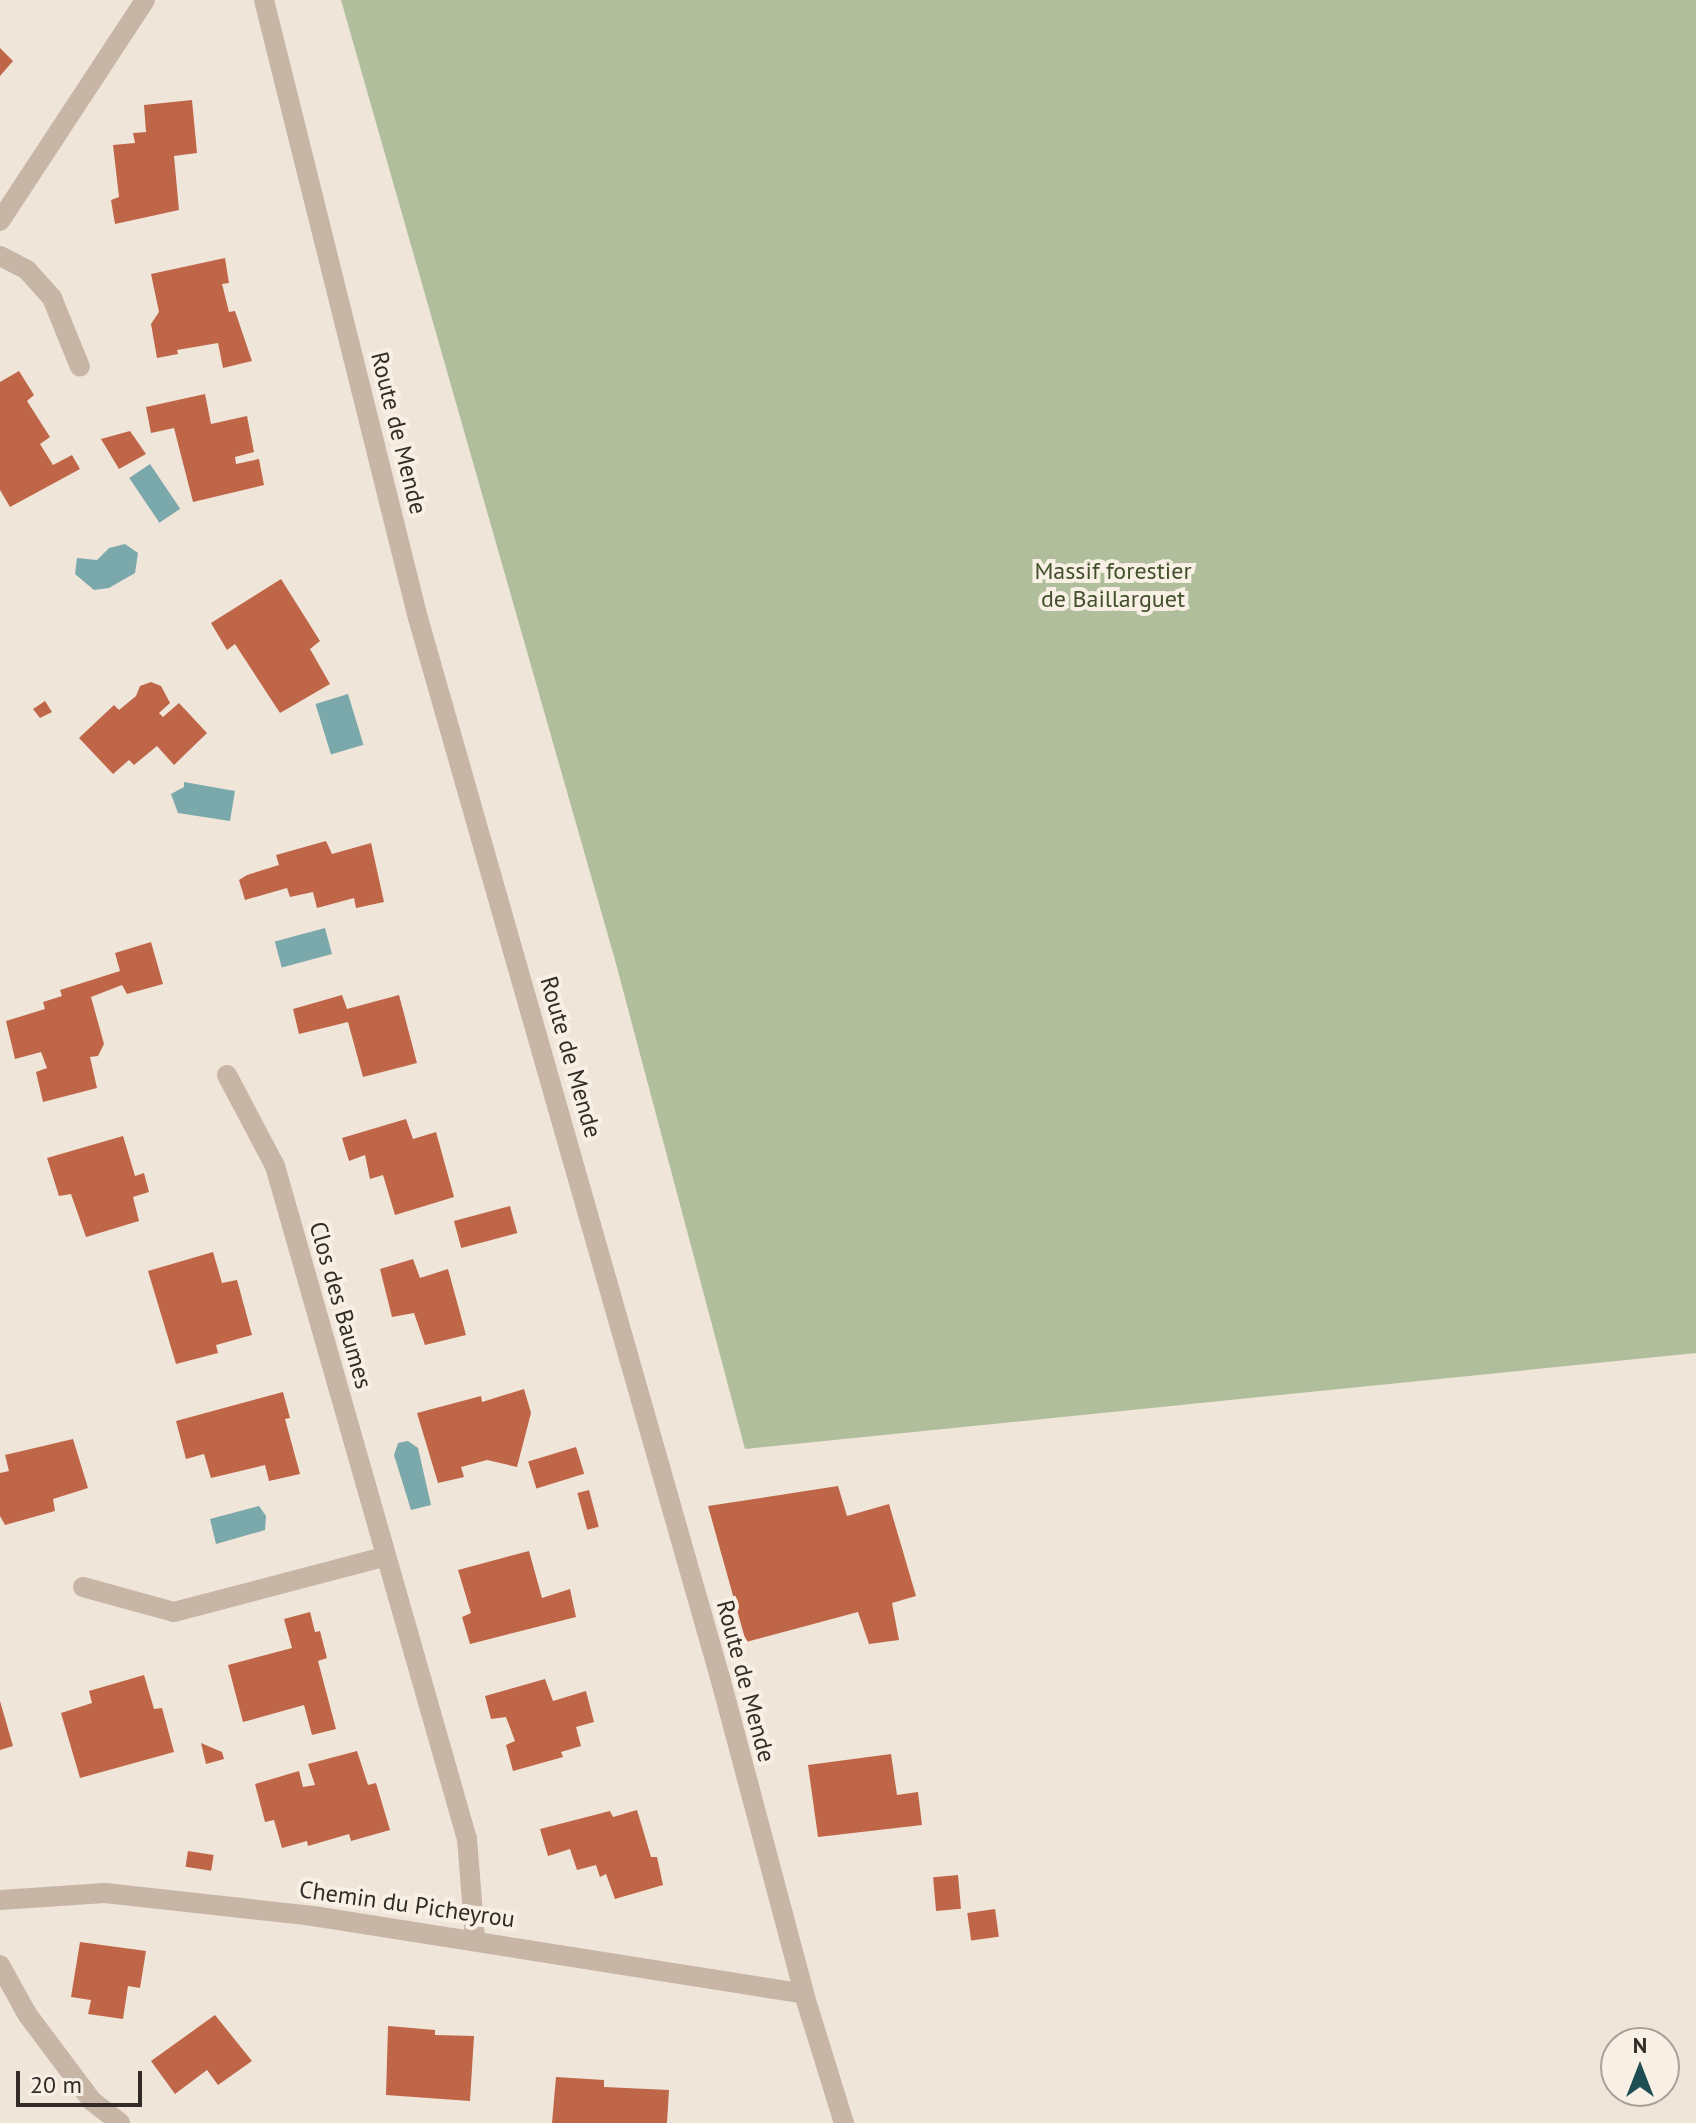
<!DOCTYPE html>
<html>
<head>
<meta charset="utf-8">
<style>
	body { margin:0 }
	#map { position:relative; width:1696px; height:2123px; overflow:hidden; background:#f0e5d9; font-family:"PT Sans",sans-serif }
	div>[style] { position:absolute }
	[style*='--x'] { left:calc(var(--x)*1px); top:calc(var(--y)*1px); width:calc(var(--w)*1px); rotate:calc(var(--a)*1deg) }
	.green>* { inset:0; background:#b1be9b }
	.water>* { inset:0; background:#7aa8ab; transform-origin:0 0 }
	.building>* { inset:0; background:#bf6648; transform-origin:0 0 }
	.service>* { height:20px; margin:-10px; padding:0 10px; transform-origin:10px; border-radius:10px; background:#c7b5a6 }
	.minor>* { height:20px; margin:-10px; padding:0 10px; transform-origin:10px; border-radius:10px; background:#c7b5a6 }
	.tertiary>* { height:20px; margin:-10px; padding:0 10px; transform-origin:10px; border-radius:10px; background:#c7b5a6 }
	span { translate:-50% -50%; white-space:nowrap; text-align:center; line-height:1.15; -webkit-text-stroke:8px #f8efe5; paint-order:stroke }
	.street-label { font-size:24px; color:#332b27 }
	.park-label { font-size:24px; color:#43502c }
	.north { position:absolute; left:1600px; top:2027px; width:80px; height:80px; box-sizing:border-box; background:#f8efe5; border:2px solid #a9a199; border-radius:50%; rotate:0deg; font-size:22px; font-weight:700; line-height:32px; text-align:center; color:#332b27 }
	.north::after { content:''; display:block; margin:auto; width:28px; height:36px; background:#1f4e52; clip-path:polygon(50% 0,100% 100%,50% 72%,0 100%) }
	.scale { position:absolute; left:16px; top:2071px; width:126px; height:36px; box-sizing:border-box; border:4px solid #332b27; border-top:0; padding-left:10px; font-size:24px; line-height:28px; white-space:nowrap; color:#332b27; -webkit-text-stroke:6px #f8efe5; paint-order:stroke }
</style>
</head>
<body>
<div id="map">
	<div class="green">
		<div style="clip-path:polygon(341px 0,1696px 0,1696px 1353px,745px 1449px,615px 960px)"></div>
	</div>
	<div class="water">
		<div style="left:150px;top:464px;width:54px;height:25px;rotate:56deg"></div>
		<div style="clip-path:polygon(125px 544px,138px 553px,135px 573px,109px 588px,94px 590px,75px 574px,77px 558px,97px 560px,109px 548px)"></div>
		<div style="left:348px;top:694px;width:53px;height:34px;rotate:73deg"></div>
		<div style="clip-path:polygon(184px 782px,235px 791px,230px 821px,178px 813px,171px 794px,184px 787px)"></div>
		<div style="left:325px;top:928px;width:27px;height:52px;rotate:75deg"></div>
		<div style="clip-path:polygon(408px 1441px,418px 1448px,431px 1505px,411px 1510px,394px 1455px,398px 1443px)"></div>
		<div style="clip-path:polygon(259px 1506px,266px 1516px,265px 1530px,216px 1544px,210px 1519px)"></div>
	</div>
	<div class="building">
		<div style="clip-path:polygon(0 48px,13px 61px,0 76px)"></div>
		<div style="clip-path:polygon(192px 100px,197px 153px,174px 156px,179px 210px,115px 224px,111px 200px,119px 197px,113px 145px,135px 143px,133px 133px,146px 132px,144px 105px)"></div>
		<div style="clip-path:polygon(225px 258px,229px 283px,222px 284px,229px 312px,235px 311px,252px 361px,223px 368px,218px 343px,177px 350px,178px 354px,157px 358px,151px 324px,159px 312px,151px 274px)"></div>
		<div style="clip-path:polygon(19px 371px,34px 395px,27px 401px,50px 437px,40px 444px,53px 465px,72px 455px,80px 469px,10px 507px,0 490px,0 382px)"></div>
		<div style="clip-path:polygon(205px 394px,211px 424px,247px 416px,254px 452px,235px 457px,236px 464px,259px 459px,264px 485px,193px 502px,174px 428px,151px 433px,146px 407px)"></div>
		<div style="clip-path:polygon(130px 431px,146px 454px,119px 469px,101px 439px)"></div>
		<div style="clip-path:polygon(281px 579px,320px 641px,310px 649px,330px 684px,280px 713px,235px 644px,227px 650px,211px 623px)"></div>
		<div style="clip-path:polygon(151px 682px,161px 686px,170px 703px,159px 713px,163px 717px,179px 703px,207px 733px,174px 765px,157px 746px,134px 765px,129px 760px,113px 774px,79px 738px,114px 705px,119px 710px,136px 696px,140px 686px)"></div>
		<div style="clip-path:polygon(45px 701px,52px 712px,40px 718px,33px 709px)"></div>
		<div style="clip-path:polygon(326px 841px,332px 854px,371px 843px,384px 902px,356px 908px,354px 898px,317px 908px,313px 892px,290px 897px,287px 888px,245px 900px,239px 880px,247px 875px,279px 865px,276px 855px)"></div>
		<div style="clip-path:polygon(151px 942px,163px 984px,127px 994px,122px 985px,91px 997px,104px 1044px,98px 1056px,90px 1057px,97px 1088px,43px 1102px,36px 1072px,47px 1068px,41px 1052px,15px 1059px,6px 1021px,45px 1009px,43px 1002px,62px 996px,60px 990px,120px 971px,115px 953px)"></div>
		<div style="clip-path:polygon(342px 995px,347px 1009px,399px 995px,417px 1063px,363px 1077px,348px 1022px,299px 1034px,293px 1009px)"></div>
		<div style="clip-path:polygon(406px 1119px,413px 1139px,436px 1132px,454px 1197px,395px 1215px,383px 1175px,370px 1179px,365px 1155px,349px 1161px,342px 1138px)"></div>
		<div style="clip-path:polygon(123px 1136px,135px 1176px,144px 1173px,149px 1192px,133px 1197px,139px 1221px,86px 1237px,71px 1194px,59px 1196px,47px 1158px)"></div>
		<div style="left:510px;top:1206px;width:28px;height:58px;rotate:75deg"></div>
		<div style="clip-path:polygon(213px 1252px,222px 1283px,237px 1280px,252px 1335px,216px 1345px,218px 1353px,176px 1364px,148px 1271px)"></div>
		<div style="clip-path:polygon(413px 1259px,420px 1278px,448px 1269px,466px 1335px,425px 1345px,414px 1313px,392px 1317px,380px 1269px)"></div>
		<div style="clip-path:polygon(524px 1389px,531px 1413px,517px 1467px,487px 1460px,461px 1467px,464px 1477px,438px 1483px,417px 1413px,481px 1396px,482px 1402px)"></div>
		<div style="clip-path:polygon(283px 1392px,290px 1418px,285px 1419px,300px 1474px,269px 1481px,265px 1465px,211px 1478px,204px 1454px,186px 1459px,176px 1421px)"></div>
		<div style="clip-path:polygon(73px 1439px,88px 1488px,53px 1499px,55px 1511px,5px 1525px,0 1516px,0 1473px,9px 1471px,5px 1455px)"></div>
		<div style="left:576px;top:1447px;width:28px;height:50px;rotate:73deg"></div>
		<div style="clip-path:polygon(838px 1486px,847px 1516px,889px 1504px,916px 1596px,892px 1603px,899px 1640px,869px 1644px,858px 1612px,746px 1642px,708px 1506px)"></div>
		<div style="left:589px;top:1490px;width:38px;height:12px;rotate:75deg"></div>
		<div style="clip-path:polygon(529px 1551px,542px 1598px,570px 1589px,576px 1617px,470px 1644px,462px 1617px,471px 1613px,458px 1570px)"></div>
		<div style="clip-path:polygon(310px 1612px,315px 1632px,320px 1631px,327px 1658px,318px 1661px,336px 1729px,312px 1735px,304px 1705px,243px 1722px,228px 1665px,292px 1648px,284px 1619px)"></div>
		<div style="clip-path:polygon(144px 1675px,154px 1709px,162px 1708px,174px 1752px,80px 1778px,61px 1713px,92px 1703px,89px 1691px)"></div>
		<div style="clip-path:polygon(545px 1679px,553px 1701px,586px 1691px,594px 1722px,576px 1727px,581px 1746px,561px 1752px,563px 1757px,513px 1771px,506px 1745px,515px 1741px,506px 1717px,491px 1719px,485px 1696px)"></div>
		<div style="clip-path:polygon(0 1701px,13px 1746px,0 1750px)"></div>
		<div style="clip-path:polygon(201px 1743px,222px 1752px,224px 1759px,206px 1764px)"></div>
		<div style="clip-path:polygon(357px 1751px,368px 1785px,376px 1783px,390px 1830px,351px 1841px,349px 1834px,308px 1846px,307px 1841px,282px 1848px,274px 1820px,265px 1822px,255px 1784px,299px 1771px,303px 1787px,315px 1785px,308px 1764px)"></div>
		<div style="clip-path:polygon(891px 1754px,897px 1795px,918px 1792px,922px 1825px,818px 1837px,808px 1765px)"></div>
		<div style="clip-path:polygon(637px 1810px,651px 1857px,657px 1857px,663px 1885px,615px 1899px,606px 1874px,600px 1877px,596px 1865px,577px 1870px,570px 1849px,548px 1856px,540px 1829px,610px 1811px,613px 1817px)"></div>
		<div style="left:188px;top:1851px;width:26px;height:16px;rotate:9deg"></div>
		<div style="left:958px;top:1875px;width:34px;height:25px;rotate:85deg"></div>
		<div style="left:995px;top:1909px;width:28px;height:28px;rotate:82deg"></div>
		<div style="clip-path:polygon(80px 1942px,146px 1951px,140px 1988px,128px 1986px,123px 2019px,88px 2014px,91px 2000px,71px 1997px)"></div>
		<div style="clip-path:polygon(215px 2015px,252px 2061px,218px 2085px,207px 2070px,175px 2094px,151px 2061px)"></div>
		<div style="clip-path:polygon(388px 2026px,435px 2030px,435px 2035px,474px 2036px,470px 2101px,386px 2095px)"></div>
		<div style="clip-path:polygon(556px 2077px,604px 2080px,604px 2087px,669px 2090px,667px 2123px,552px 2123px)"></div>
	</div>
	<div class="service">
		<div style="--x:0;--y:256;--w:30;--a:27"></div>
		<div style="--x:27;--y:270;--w:38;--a:48"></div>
		<div style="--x:52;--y:298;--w:74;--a:67.9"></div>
	</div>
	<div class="minor">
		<div style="--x:0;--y:221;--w:264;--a:-56.7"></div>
		<div style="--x:227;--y:1075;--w:103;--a:62.2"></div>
		<div style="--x:275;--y:1166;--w:700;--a:74.08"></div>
		<div style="--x:467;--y:1839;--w:100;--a:85.4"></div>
		<div style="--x:83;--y:1587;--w:94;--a:15.4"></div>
		<div style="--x:174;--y:1612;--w:217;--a:-14.7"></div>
		<div style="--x:0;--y:1900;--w:105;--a:-3.8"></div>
		<div style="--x:105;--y:1893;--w:209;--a:6.3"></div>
		<div style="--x:313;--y:1916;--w:497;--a:9"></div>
		<div style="--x:0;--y:1965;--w:56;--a:61.1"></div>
		<div style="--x:27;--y:2014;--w:109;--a:53.2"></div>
		<div style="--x:92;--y:2101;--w:36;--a:38"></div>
	</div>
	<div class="tertiary">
		<div style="--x:264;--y:0;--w:637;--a:76.01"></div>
		<div style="--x:418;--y:618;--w:1105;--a:74.09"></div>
		<div style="--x:721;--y:1681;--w:324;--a:75.1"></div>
		<div style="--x:804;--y:1994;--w:135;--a:72.8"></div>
	</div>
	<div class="street-label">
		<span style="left:399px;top:433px;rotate:76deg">Route de Mende</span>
		<span style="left:571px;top:1057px;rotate:74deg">Route de Mende</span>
		<span style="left:341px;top:1305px;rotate:74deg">Clos des Baumes</span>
		<span style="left:746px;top:1681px;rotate:75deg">Route de Mende</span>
		<span style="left:407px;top:1904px;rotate:8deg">Chemin du Picheyrou</span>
	</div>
	<div class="park-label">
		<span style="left:1113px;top:585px">Massif forestier<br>de Baillarguet</span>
	</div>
	<div class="north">N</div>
	<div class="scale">20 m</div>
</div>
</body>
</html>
